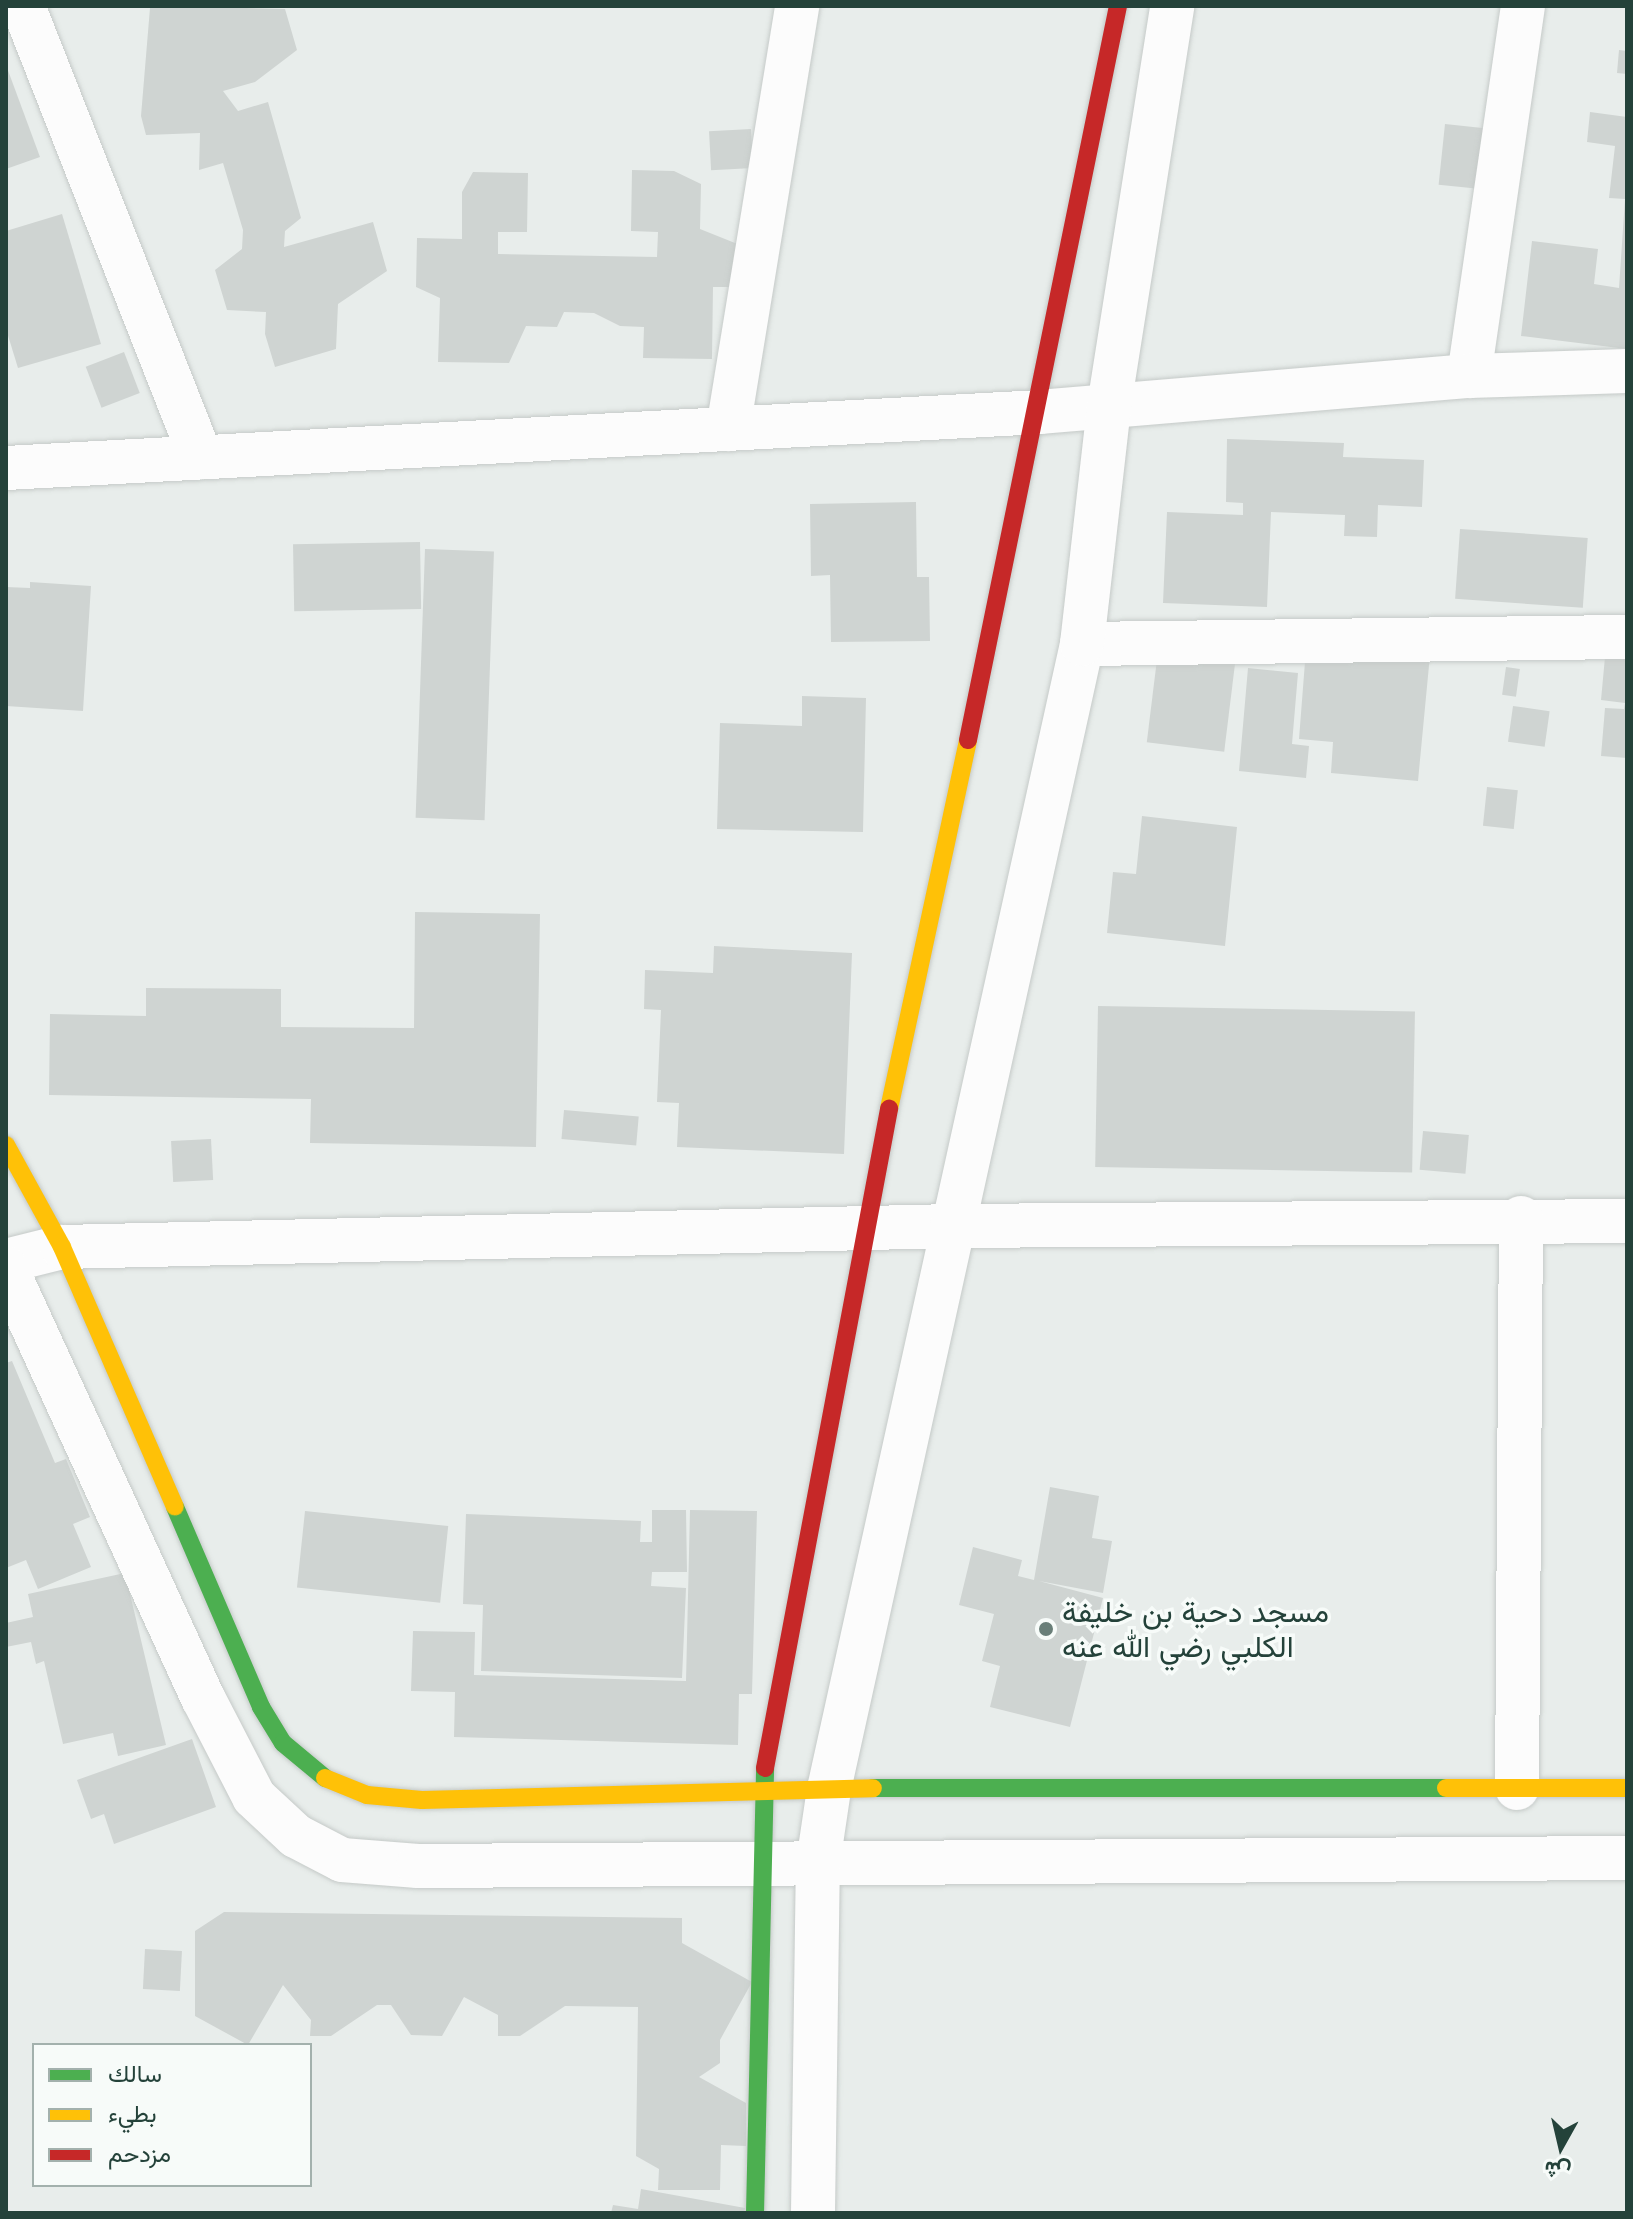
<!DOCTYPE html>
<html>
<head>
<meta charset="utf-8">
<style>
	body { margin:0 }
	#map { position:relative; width:1633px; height:2219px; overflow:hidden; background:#e8edeb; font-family:Jost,Vazirmatn,sans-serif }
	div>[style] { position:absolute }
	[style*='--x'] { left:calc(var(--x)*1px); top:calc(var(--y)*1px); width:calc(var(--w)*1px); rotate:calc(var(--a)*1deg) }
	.building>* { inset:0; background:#cfd4d2; transform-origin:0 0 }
	.roads { filter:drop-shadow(0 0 2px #c5cac8) drop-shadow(0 0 2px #c5cac8) }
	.street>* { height:44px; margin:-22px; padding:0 22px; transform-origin:22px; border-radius:22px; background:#fcfcfc }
	.fast>* { height:18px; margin:-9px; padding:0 9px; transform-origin:9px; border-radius:9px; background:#4caf50 }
	.slow>* { height:18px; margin:-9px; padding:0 9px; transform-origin:9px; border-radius:9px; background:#ffc107 }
	.jam>* { height:18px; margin:-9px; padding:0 9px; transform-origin:9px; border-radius:9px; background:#c62828 }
	.dots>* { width:22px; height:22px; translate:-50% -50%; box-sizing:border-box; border:4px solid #f7fbf9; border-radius:50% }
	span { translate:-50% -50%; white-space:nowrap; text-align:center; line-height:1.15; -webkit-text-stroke:7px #f7fbf9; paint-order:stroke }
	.poi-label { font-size:30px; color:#24423a }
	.left { translate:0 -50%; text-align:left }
	.frame { position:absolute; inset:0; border:8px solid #24423a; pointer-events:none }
	.legend { position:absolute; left:32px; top:2043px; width:280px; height:144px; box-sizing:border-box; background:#f7fbf9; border:2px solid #a3b1ad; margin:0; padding:10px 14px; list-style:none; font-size:24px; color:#24423a }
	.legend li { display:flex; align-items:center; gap:16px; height:40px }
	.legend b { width:40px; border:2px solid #a3b1ad }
	.north { position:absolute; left:1521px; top:2107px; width:80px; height:80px; -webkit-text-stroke:6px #f7fbf9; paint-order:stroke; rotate:188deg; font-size:22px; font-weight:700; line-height:32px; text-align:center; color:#24423a }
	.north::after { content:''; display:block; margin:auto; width:28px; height:36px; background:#24423a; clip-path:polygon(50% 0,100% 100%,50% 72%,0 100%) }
</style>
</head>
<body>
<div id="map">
	<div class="building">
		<div style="clip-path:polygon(158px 6px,285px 9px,297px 50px,255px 82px,223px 91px,238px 111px,268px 102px,301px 218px,285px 231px,284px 247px,373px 222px,387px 271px,338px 304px,336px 349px,275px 367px,265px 334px,266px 312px,227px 310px,215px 270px,242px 249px,243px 230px,223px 163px,199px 170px,200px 133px,146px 135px,141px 116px,150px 8px)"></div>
		<div style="clip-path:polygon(1619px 50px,1627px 51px,1627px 74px,1617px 73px)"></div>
		<div style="clip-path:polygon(6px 65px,40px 157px,6px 169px)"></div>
		<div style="clip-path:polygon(1590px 112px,1627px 117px,1627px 349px,1521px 336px,1532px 241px,1598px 249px,1594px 284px,1619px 288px,1625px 199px,1609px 198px,1615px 146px,1587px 142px)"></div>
		<div style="left:1445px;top:124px;width:40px;height:61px;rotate:6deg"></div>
		<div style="left:751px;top:129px;width:39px;height:42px;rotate:87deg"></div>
		<div style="clip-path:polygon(632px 170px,674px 171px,701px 184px,700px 229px,740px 245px,740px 287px,713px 287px,712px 359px,643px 358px,644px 327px,620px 326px,594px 313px,564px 312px,557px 327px,526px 326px,509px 363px,438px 362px,440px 298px,416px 287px,417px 238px,462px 239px,462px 192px,473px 172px,528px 173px,527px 232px,498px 232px,498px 254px,657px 257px,658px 232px,631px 231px)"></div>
		<div style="clip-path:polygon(62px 214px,101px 344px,18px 368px,6px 329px,6px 231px)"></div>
		<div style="left:124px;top:352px;width:44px;height:41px;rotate:69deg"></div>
		<div style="clip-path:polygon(1227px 439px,1344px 443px,1343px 457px,1424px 460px,1422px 507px,1378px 505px,1377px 537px,1344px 536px,1345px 515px,1271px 512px,1267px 607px,1163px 603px,1167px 512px,1243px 515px,1243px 503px,1226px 502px)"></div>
		<div style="clip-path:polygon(916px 502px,917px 577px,929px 577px,930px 641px,831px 642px,830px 575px,811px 576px,810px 504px)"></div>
		<div style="left:1460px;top:529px;width:128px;height:70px;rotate:4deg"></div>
		<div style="left:420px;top:542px;width:67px;height:127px;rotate:89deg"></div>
		<div style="left:425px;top:549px;width:69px;height:269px;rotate:2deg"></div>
		<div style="clip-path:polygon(30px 582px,91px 586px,83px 711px,6px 706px,6px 587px,30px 588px)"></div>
		<div style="clip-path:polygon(1306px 649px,1430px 655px,1418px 781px,1331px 773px,1333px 742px,1299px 739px)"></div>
		<div style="left:1158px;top:651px;width:78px;height:92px;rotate:7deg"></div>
		<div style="clip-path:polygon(1605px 657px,1627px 659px,1627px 758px,1601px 756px,1605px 708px,1624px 709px,1625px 703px,1601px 700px)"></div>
		<div style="left:1506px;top:667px;width:14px;height:28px;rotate:8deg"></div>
		<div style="clip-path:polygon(1248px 668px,1298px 673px,1292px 744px,1309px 746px,1306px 778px,1239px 771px)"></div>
		<div style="clip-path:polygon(802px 696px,866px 698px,863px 832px,717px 829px,720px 723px,802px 726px)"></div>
		<div style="left:1513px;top:706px;width:37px;height:36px;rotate:8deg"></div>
		<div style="left:1487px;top:787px;width:31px;height:39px;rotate:6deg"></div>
		<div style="clip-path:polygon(1142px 816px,1237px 827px,1225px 946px,1107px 933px,1113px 872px,1136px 874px)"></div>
		<div style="clip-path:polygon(415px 912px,540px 914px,536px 1147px,310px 1143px,311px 1099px,49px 1095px,50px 1014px,146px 1016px,146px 988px,281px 989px,281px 1027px,414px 1028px)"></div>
		<div style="clip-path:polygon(714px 946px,852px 953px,844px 1154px,677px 1147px,679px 1103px,657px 1102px,661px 1010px,644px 1009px,645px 970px,713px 973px)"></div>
		<div style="left:1098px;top:1006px;width:317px;height:161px;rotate:1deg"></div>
		<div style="left:564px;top:1110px;width:75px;height:29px;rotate:5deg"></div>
		<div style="left:1423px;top:1131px;width:46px;height:39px;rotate:5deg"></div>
		<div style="left:211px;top:1139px;width:41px;height:40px;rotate:87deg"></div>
		<div style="clip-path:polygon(12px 1361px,55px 1463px,66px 1459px,90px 1517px,73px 1524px,91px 1567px,38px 1589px,26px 1560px,6px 1568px,6px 1363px)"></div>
		<div style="clip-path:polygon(1050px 1487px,1099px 1496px,1092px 1538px,1112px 1541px,1103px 1593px,1039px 1581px,1103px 1598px,1070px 1727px,990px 1707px,1000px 1666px,982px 1661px,994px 1614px,959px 1605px,973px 1547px,1022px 1560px,1018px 1576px,1034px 1580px)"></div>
		<div style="clip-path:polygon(652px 1510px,686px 1510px,687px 1572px,652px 1572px,651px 1586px,686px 1588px,682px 1678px,481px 1671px,483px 1605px,463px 1604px,466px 1514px,641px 1521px,640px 1542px,652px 1542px)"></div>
		<div style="clip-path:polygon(690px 1510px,757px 1511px,752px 1694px,739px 1694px,738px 1745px,454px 1737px,455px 1692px,411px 1691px,413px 1631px,475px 1632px,474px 1675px,686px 1681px)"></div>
		<div style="left:305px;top:1511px;width:144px;height:77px;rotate:6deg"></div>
		<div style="clip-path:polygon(125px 1573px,166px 1745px,118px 1756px,113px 1733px,63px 1744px,44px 1661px,36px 1664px,31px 1642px,6px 1647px,6px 1623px,33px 1617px,28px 1594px)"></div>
		<div style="clip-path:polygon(192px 1739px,216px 1807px,114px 1844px,104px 1814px,91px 1819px,77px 1780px)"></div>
		<div style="clip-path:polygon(224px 1912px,682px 1918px,682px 1943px,752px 1982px,720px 2040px,720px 2063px,699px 2077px,746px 2103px,746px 2146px,721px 2145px,720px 2190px,658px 2190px,659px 2169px,636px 2156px,638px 2007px,565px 2006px,520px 2036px,498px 2036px,498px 2015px,464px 1997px,442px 2036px,411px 2035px,391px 2005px,377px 2005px,331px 2036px,310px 2036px,311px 2020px,283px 1985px,248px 2045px,195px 2016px,195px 1931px)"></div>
		<div style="left:145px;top:1949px;width:37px;height:40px;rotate:3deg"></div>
		<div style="clip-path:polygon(641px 2189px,745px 2208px,744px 2213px,611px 2213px,613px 2205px,638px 2209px)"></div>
	</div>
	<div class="roads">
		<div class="street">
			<div style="--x:23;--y:6;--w:485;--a:68.5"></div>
			<div style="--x:1469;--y:376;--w:374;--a:-81.7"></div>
			<div style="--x:728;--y:429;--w:429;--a:-80.7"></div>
			<div style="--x:6;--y:468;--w:1035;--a:-3.1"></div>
			<div style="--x:1039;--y:412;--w:432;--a:-4.8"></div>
			<div style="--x:1469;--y:376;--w:158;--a:-1.8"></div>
			<div style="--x:1082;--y:644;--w:545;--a:-0.74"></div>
			<div style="--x:6;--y:1261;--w:58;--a:-14"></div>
			<div style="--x:62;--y:1247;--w:890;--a:-1.35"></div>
			<div style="--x:952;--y:1226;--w:675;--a:-0.42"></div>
			<div style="--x:6;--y:1268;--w:473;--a:65.4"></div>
			<div style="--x:203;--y:1698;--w:111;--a:62.7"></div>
			<div style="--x:254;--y:1797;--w:57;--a:42.9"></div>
			<div style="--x:296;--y:1836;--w:52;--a:27.6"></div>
			<div style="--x:342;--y:1860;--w:76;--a:4.5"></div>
			<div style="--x:418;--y:1866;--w:1209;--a:-0.38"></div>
			<div style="--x:1517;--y:1788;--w:570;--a:-89.6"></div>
			<div style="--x:813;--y:2213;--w:350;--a:-89.2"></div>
			<div style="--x:818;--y:1863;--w:75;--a:-81.5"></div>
			<div style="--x:829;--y:1789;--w:1173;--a:-77.54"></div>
			<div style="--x:1082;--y:644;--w:240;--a:-83.5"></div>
			<div style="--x:1109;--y:406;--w:405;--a:-81"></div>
		</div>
		<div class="fast">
			<div style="--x:175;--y:1507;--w:218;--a:66.7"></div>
			<div style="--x:261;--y:1707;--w:42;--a:58.6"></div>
			<div style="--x:283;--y:1743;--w:55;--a:39.8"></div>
			<div style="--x:873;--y:1788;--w:573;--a:0"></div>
			<div style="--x:755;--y:2213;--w:445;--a:-88.7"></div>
		</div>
		<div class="slow">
			<div style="--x:889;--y:1109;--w:377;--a:-77.9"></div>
			<div style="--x:6;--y:1145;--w:116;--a:61.2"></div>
			<div style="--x:62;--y:1247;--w:283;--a:66.5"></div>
			<div style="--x:325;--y:1778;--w:45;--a:22"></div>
			<div style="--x:367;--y:1795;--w:55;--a:5.2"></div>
			<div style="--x:422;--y:1800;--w:451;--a:-1.5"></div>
			<div style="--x:1446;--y:1788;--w:181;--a:0"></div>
		</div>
		<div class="jam">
			<div style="--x:968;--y:740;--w:749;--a:-78.45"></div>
			<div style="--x:765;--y:1768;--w:671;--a:-79.34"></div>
		</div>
	</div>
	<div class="dots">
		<div style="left:1046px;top:1629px;background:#697e78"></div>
	</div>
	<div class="poi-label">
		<span class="left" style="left:1062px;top:1629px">مسجد دحية بن خليفة<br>الكلبي رضي الله عنه</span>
	</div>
	<div class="frame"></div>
	<ul class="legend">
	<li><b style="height:10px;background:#4caf50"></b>سالك</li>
	<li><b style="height:10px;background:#ffc107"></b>بطيء</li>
	<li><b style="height:10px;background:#c62828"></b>مزدحم</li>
	</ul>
	<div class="north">ش</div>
</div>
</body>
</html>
